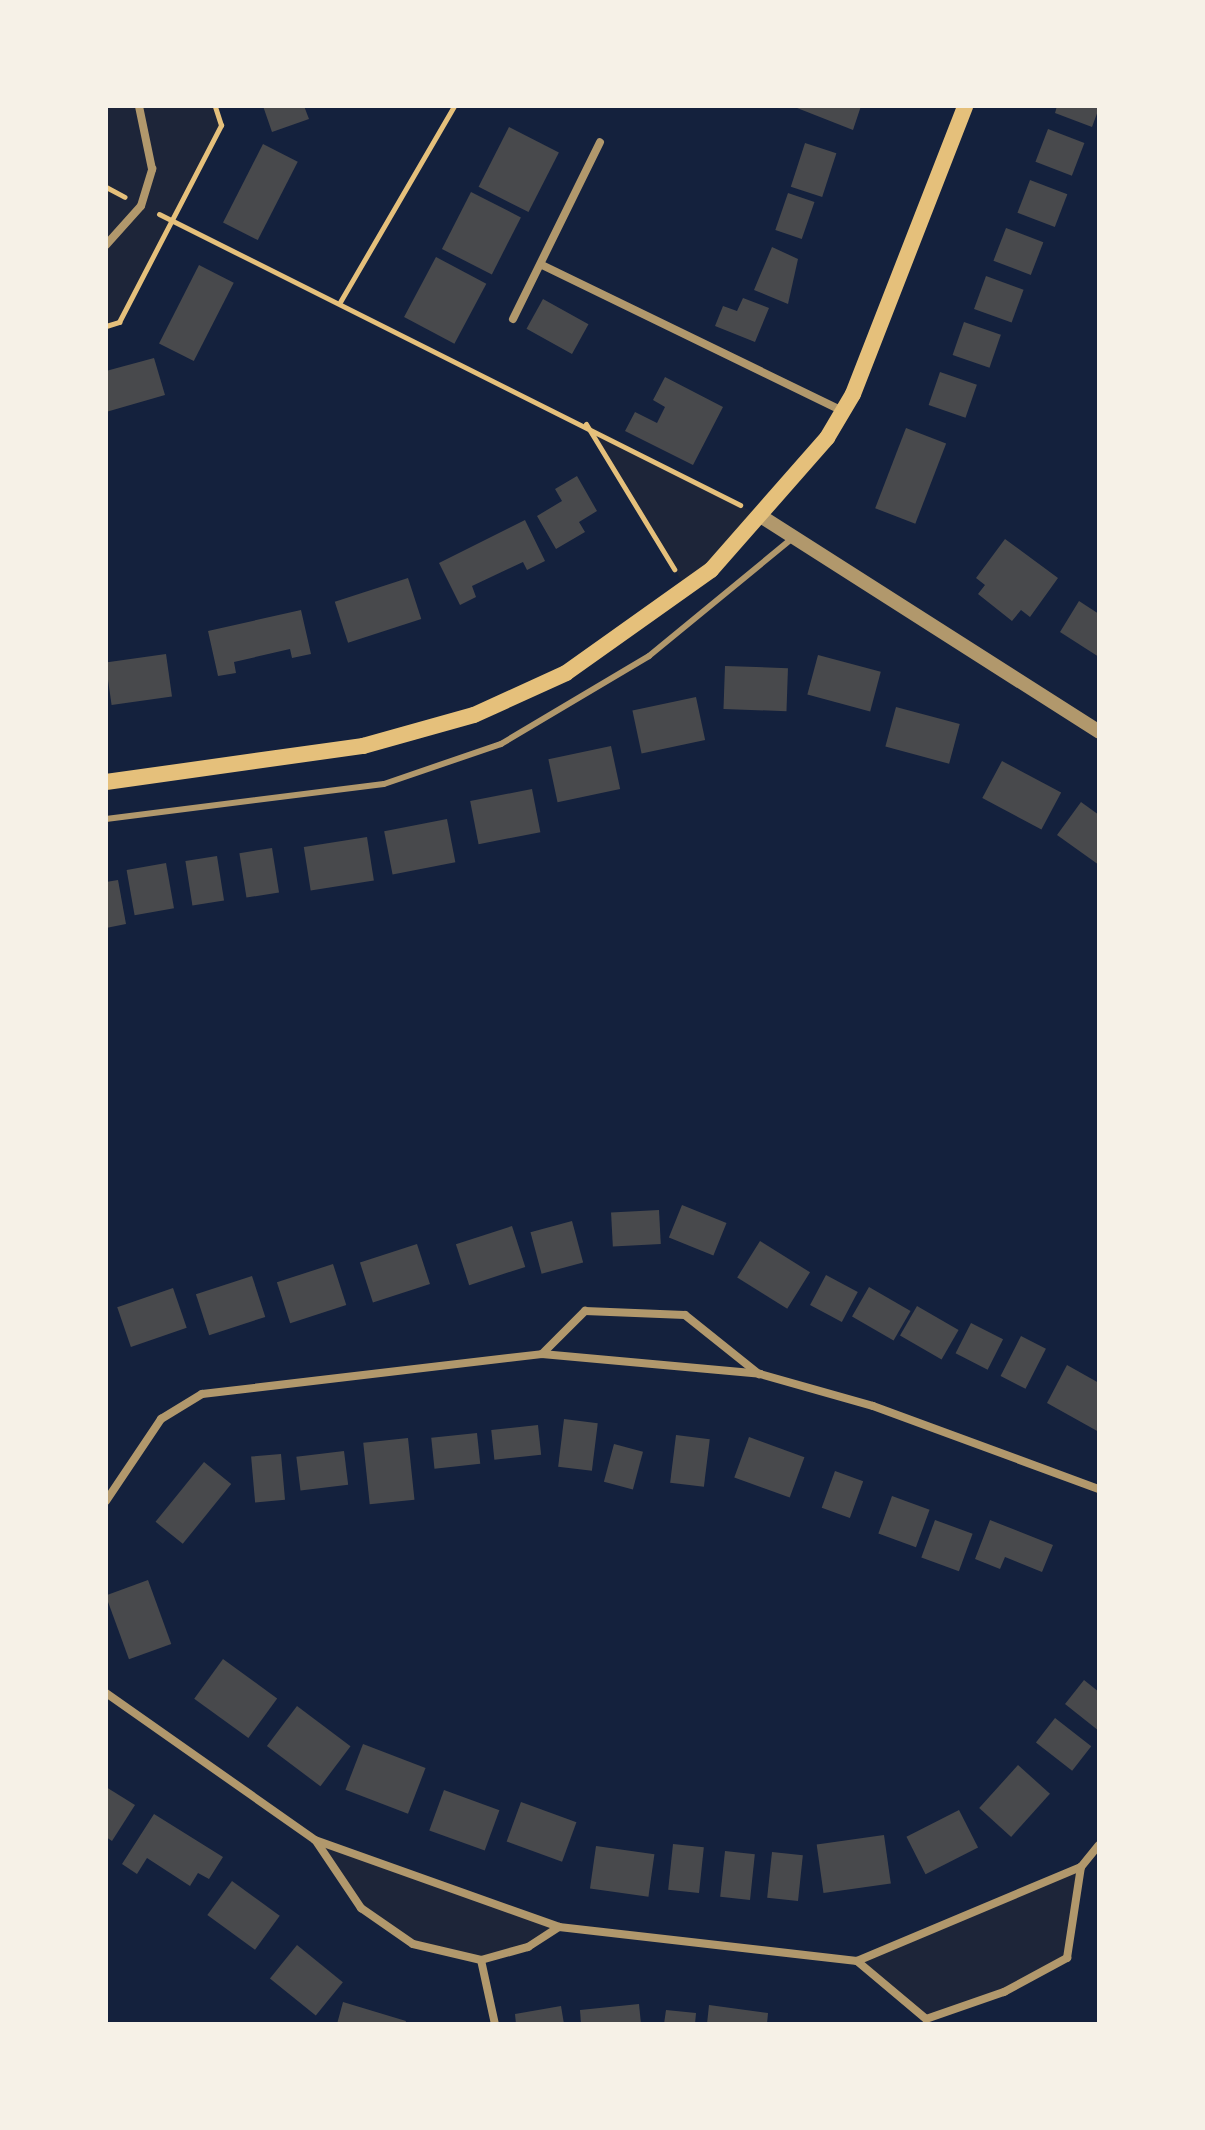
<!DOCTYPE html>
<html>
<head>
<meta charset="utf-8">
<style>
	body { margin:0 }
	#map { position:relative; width:1205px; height:2130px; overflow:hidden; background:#14213d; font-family:Lato,sans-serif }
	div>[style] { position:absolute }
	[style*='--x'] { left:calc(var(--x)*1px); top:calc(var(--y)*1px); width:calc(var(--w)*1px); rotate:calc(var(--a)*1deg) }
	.green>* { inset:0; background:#1d2539 }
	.building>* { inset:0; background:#48494c; transform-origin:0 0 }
	.path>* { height:5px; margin:-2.5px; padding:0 2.5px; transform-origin:2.5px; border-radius:2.5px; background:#e5c07b }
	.service>* { height:6px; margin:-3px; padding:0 3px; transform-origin:3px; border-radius:3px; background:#b1986c }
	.minor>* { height:8px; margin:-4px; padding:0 4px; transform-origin:4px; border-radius:4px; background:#b1986c }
	.tertiary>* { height:14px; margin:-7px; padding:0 7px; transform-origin:7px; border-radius:7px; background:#b1986c }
	.secondary>* { height:16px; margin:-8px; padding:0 8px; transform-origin:8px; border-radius:8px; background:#e5c07b }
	span { translate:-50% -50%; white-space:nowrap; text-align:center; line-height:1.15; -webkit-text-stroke:6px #f6f1e7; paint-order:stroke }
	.frame { position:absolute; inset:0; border:108px solid #f6f1e7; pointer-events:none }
</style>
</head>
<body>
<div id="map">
	<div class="green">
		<div style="clip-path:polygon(106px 106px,215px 106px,221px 125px,119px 322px,106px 326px)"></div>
		<div style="clip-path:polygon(585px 423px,762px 517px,686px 588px)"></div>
		<div style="clip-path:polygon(315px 1840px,559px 1927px,528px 1947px,481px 1960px,413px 1944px,361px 1908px)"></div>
		<div style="clip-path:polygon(1081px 1867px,1067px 1958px,1004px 1992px,926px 2019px,857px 1961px)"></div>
	</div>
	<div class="building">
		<div style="clip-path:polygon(263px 106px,304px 106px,309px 119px,272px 132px)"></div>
		<div style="clip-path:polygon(792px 106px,861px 106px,853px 130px)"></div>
		<div style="clip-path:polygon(1057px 106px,1099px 106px,1099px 108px,1092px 127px,1055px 113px)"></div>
		<div style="left:509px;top:127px;width:56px;height:67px;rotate:27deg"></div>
		<div style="left:1048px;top:129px;width:39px;height:35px;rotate:21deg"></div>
		<div style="left:805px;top:143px;width:33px;height:46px;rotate:18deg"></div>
		<div style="left:263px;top:144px;width:39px;height:88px;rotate:27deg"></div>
		<div style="left:1030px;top:180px;width:40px;height:35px;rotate:21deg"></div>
		<div style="left:471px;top:192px;width:56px;height:64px;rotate:27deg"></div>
		<div style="left:788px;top:193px;width:28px;height:39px;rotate:19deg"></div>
		<div style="left:1006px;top:228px;width:40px;height:35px;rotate:21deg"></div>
		<div style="clip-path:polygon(772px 247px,798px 259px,788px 304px,754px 290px)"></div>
		<div style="left:436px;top:257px;width:57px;height:68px;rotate:28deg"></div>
		<div style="left:199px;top:265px;width:39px;height:88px;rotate:27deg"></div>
		<div style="left:986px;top:276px;width:40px;height:35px;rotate:20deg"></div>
		<div style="clip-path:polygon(743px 298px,769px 308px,755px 342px,715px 326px,723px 306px,737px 311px)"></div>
		<div style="left:543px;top:299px;width:52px;height:34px;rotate:29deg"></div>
		<div style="left:964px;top:322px;width:39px;height:35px;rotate:19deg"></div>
		<div style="clip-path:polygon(154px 358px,165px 395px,106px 412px,106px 371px)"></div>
		<div style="left:940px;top:372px;width:39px;height:35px;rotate:19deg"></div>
		<div style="clip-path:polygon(665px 377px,723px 407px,693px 465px,625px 431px,635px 412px,657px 423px,665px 407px,653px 400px)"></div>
		<div style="left:906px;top:428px;width:43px;height:86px;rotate:21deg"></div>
		<div style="clip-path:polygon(577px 476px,597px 511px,579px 522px,585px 532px,556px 549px,537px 516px,562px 501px,555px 489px)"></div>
		<div style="clip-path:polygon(525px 520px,545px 561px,527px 570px,523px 562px,472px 586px,476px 597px,460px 605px,439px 563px)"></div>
		<div style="clip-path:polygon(1005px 539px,1058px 578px,1030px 617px,1021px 610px,1012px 621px,978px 594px,985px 585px,976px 578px)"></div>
		<div style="left:408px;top:578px;width:43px;height:77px;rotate:72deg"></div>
		<div style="clip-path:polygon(1079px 601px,1099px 614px,1099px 657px,1060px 632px)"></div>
		<div style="clip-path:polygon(301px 610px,311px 654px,292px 658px,290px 649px,234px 662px,236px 673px,218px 676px,208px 631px)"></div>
		<div style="left:166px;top:654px;width:43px;height:61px;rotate:82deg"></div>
		<div style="left:818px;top:655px;width:65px;height:41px;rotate:15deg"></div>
		<div style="left:725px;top:666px;width:63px;height:43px;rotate:2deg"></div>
		<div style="left:696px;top:697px;width:44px;height:65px;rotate:78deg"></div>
		<div style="left:896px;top:707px;width:66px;height:41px;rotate:15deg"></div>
		<div style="left:611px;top:746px;width:44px;height:64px;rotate:78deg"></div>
		<div style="left:1002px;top:761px;width:67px;height:42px;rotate:28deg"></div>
		<div style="left:532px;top:789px;width:44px;height:63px;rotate:79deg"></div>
		<div style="clip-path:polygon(1081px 802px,1099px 815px,1099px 865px,1057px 835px)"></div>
		<div style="left:447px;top:819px;width:44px;height:64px;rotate:79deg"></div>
		<div style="left:367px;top:837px;width:44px;height:64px;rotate:81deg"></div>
		<div style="left:272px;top:848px;width:45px;height:33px;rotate:81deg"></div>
		<div style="left:217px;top:856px;width:45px;height:32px;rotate:81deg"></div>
		<div style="left:166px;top:863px;width:46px;height:40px;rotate:80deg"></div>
		<div style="clip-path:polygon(118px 880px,126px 924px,106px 928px,106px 882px)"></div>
		<div style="left:682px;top:1205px;width:48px;height:35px;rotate:22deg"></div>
		<div style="left:659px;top:1210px;width:34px;height:48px;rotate:87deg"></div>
		<div style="left:572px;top:1221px;width:43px;height:43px;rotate:75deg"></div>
		<div style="left:512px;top:1226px;width:43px;height:59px;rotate:72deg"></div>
		<div style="left:760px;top:1241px;width:59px;height:43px;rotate:32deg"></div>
		<div style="left:417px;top:1244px;width:42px;height:60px;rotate:72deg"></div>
		<div style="left:333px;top:1264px;width:43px;height:59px;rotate:72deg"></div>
		<div style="left:826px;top:1275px;width:36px;height:34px;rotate:28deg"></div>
		<div style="left:252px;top:1276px;width:43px;height:59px;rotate:72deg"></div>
		<div style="left:869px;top:1287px;width:48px;height:34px;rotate:30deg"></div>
		<div style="left:173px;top:1288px;width:42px;height:59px;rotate:71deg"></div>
		<div style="left:917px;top:1306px;width:48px;height:34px;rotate:30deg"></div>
		<div style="left:971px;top:1323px;width:36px;height:34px;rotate:27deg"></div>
		<div style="left:1021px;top:1336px;width:28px;height:45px;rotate:27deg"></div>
		<div style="clip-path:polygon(1067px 1365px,1099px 1383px,1099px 1432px,1047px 1403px)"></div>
		<div style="left:564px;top:1419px;width:34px;height:48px;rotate:7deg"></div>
		<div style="left:538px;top:1425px;width:30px;height:47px;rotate:84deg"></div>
		<div style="left:477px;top:1433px;width:31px;height:46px;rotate:84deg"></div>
		<div style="left:676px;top:1435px;width:34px;height:48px;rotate:7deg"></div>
		<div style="left:749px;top:1437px;width:59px;height:43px;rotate:20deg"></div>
		<div style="left:408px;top:1438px;width:62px;height:45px;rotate:84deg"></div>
		<div style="left:614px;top:1444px;width:30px;height:39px;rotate:15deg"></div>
		<div style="left:344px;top:1451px;width:34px;height:48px;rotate:83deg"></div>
		<div style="left:281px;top:1454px;width:46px;height:30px;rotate:85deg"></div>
		<div style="left:204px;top:1462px;width:35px;height:77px;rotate:39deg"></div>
		<div style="left:835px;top:1471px;width:30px;height:39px;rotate:20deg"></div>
		<div style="left:892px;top:1496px;width:40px;height:40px;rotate:20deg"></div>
		<div style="left:935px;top:1520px;width:40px;height:40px;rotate:20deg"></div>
		<div style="clip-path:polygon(990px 1520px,1053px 1545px,1042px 1572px,1005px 1557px,1000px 1569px,975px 1559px)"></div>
		<div style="left:148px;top:1580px;width:68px;height:45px;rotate:70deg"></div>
		<div style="left:223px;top:1659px;width:67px;height:49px;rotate:36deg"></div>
		<div style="clip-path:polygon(1084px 1680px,1099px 1692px,1099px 1731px,1065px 1704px)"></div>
		<div style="left:297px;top:1706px;width:67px;height:50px;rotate:37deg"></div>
		<div style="left:1055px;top:1718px;width:46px;height:31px;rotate:38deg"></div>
		<div style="left:363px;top:1744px;width:67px;height:49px;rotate:21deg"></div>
		<div style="left:1018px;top:1765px;width:43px;height:58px;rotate:42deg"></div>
		<div style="clip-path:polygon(106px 1787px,135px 1805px,112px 1841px,106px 1837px)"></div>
		<div style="left:444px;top:1790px;width:59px;height:43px;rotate:20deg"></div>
		<div style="left:521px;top:1802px;width:59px;height:42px;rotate:20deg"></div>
		<div style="left:959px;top:1810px;width:42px;height:59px;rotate:63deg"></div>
		<div style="clip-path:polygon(154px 1814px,223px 1857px,209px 1879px,198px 1873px,190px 1886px,147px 1858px,137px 1874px,122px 1864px)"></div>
		<div style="left:884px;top:1835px;width:49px;height:68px;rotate:82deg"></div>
		<div style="left:673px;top:1844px;width:31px;height:46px;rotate:6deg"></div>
		<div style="left:596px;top:1846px;width:59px;height:43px;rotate:8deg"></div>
		<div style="left:725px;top:1851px;width:30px;height:46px;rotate:6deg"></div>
		<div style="left:772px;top:1852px;width:31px;height:46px;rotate:6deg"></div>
		<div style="left:232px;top:1881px;width:59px;height:42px;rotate:36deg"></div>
		<div style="left:297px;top:1945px;width:59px;height:43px;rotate:39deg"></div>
		<div style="clip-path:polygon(343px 2002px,406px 2021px,405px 2024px,337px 2024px)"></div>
		<div style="clip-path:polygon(639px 2004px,641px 2024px,581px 2024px,580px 2010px)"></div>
		<div style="clip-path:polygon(709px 2005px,768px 2013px,767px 2024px,707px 2024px)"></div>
		<div style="clip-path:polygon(561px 2006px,564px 2024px,516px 2024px,515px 2014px)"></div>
		<div style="clip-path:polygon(666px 2010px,696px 2013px,695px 2024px,664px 2024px)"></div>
	</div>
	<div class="path">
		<div style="--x:106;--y:187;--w:21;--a:28"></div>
		<div style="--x:159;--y:214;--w:650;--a:26.6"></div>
		<div style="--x:340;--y:302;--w:227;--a:-59.8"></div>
		<div style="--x:106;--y:326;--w:14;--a:-17"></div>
		<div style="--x:119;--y:322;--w:222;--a:-62.6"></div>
		<div style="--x:221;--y:125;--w:20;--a:-108"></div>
		<div style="--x:586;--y:424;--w:170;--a:58.7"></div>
	</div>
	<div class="service">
		<div style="--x:106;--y:819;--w:280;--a:-7.2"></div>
		<div style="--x:384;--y:784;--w:124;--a:-18.9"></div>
		<div style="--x:501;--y:744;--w:172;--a:-30.7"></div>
		<div style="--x:649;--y:656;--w:188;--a:-39.4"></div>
	</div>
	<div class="minor">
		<div style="--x:106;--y:245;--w:52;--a:-48.1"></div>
		<div style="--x:141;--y:206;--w:39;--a:-73"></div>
		<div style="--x:152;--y:169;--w:64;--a:-101.7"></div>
		<div style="--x:542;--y:265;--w:335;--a:25.9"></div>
		<div style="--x:513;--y:319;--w:197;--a:-63.8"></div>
		<div style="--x:542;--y:1354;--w:61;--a:-45"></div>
		<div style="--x:585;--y:1311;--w:100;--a:2.3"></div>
		<div style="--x:685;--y:1315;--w:95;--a:38.6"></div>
		<div style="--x:106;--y:1501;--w:99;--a:-56.1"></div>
		<div style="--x:161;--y:1419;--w:48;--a:-31.4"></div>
		<div style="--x:202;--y:1394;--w:342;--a:-6.7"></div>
		<div style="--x:542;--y:1354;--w:219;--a:5.2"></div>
		<div style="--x:760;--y:1374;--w:117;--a:15.8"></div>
		<div style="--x:873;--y:1406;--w:241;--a:20.2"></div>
		<div style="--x:106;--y:1693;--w:256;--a:35.1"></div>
		<div style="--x:315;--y:1840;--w:259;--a:19.6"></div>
		<div style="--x:559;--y:1927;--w:300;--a:6.5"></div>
		<div style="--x:857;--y:1961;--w:243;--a:-22.8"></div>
		<div style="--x:1081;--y:1867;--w:28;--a:-51"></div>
		<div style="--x:316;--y:1841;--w:81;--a:56.1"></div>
		<div style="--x:361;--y:1908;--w:63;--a:34.7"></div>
		<div style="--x:413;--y:1944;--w:70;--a:13.2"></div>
		<div style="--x:481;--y:1960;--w:49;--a:-15.5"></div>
		<div style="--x:528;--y:1947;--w:37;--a:-33"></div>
		<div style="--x:481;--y:1960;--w:66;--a:77.7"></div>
		<div style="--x:857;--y:1961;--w:90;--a:40"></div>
		<div style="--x:926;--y:2019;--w:83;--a:-19.1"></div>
		<div style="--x:1004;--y:1992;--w:72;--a:-28.4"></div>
		<div style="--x:1067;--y:1958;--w:92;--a:-81.3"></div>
	</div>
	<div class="tertiary">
		<div style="--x:762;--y:517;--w:400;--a:32.5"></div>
	</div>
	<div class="secondary">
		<div style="--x:106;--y:782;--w:260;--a:-8"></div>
		<div style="--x:363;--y:746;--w:115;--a:-15.6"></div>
		<div style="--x:474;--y:715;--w:101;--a:-24.5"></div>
		<div style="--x:566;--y:673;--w:178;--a:-35.4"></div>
		<div style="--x:711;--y:570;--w:176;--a:-48.7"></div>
		<div style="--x:827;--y:438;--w:51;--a:-59.4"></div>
		<div style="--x:853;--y:394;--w:309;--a:-68.7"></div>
	</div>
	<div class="frame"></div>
</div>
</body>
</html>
